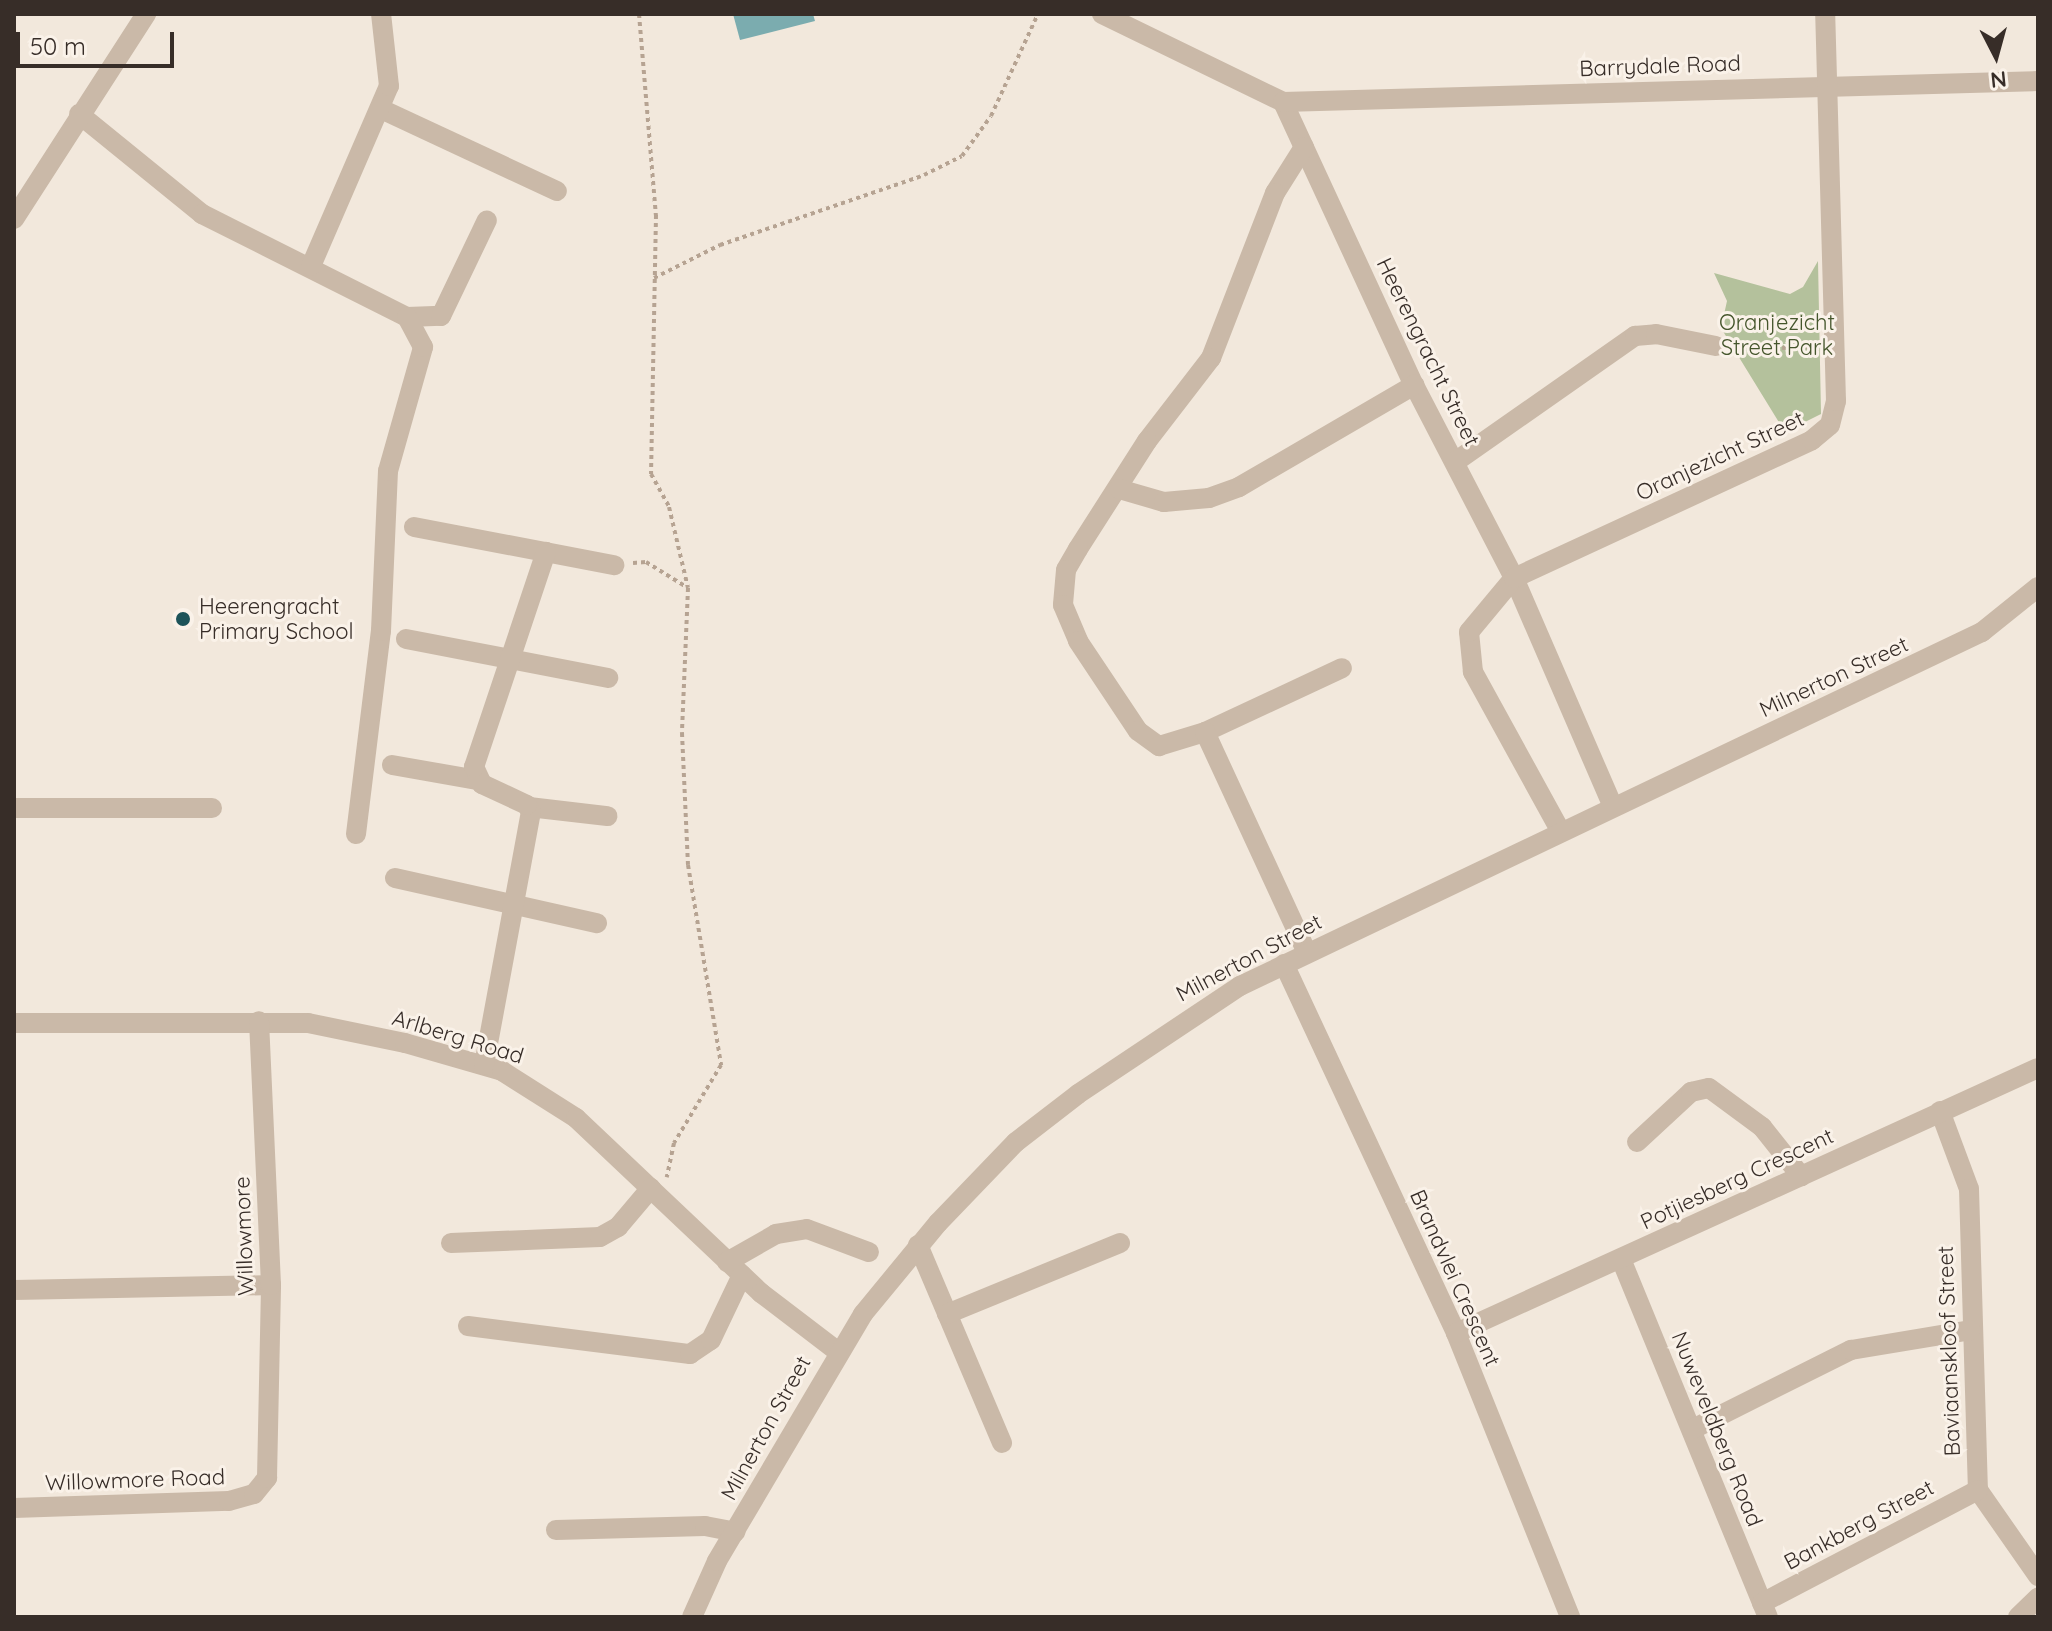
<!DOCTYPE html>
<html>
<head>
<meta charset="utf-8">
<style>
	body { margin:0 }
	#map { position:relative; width:2052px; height:1631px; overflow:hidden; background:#f2e8dc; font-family:Quicksand,sans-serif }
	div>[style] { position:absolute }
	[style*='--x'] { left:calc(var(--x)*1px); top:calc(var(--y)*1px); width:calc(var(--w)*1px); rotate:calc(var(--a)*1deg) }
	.green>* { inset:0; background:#b4c19c }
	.water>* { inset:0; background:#7bacaf }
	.path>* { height:4px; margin-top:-2px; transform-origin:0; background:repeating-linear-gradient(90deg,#b6a392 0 4px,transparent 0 8px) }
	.minor>* { height:20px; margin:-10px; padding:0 10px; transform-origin:10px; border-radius:10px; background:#cab9a8 }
	.dots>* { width:22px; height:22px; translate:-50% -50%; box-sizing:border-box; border:4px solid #faf2e9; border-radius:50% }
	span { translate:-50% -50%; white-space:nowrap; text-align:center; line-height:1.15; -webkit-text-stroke:6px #faf2e9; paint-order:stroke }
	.street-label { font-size:22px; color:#372d28 }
	.park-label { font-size:22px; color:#45562c }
	.poi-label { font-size:22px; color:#372d28 }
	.left { translate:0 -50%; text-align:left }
	.frame { position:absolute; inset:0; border:16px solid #372d28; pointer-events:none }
	.north { position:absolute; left:1956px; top:16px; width:80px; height:80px; -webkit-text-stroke:6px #faf2e9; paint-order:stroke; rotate:174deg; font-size:22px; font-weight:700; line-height:32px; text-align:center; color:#372d28 }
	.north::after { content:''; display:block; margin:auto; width:28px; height:36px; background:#372d28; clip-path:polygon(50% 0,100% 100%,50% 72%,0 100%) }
	.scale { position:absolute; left:16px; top:32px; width:158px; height:36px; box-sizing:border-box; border:4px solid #372d28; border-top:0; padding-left:10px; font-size:24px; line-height:28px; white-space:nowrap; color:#372d28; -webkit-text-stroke:6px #faf2e9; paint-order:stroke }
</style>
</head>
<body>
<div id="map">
	<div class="green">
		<div style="clip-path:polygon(1818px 261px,1821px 414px,1785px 432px,1721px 328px,1727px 301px,1714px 273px,1790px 294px,1803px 287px)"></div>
	</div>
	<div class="water">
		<div style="clip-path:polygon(733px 14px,813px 14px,815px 21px,740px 40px)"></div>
	</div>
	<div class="path">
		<div style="--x:639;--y:14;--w:202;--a:85.2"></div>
		<div style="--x:656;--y:215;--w:259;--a:91.1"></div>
		<div style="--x:651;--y:474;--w:38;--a:61"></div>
		<div style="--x:669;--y:507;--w:83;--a:76.8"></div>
		<div style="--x:688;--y:588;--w:145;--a:92.4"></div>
		<div style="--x:682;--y:733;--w:132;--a:87.4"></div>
		<div style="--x:688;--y:865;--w:203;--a:80.6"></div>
		<div style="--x:721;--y:1065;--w:91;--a:121.1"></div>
		<div style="--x:674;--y:1143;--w:35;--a:102"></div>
		<div style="--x:654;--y:278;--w:74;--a:-26.6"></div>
		<div style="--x:720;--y:245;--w:216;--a:-18.9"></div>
		<div style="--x:924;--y:175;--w:42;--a:-26.6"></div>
		<div style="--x:962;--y:156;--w:49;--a:-54.1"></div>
		<div style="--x:991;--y:116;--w:112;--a:-65.3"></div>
		<div style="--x:1734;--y:349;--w:83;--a:-1.4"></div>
		<div style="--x:633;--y:563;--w:13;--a:-4"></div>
		<div style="--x:646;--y:562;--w:49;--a:31.8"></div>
	</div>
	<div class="minor">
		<div style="--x:1102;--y:14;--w:201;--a:25.9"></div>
		<div style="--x:1283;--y:102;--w:312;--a:65.2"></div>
		<div style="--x:1414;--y:385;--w:217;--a:62.6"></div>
		<div style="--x:1514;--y:578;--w:249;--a:66.6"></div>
		<div style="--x:1283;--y:102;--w:755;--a:-1.59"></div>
		<div style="--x:381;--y:109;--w:194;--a:25"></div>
		<div style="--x:79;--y:114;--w:159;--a:39.1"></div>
		<div style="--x:202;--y:214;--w:229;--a:26.7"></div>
		<div style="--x:407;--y:317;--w:34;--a:-2"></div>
		<div style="--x:441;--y:316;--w:106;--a:-64.4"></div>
		<div style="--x:1304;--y:147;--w:54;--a:122.2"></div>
		<div style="--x:1275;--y:193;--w:177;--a:111.2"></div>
		<div style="--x:1211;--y:358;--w:105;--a:127.6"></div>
		<div style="--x:1147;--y:441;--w:128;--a:122.6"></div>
		<div style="--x:1078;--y:549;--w:24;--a:120"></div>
		<div style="--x:1066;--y:570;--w:35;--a:95"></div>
		<div style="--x:1063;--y:605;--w:39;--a:67"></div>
		<div style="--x:1078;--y:641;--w:108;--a:56.3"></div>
		<div style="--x:1138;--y:731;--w:26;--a:36"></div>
		<div style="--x:1159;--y:746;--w:48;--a:-16.9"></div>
		<div style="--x:1205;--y:732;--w:151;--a:-25"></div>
		<div style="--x:14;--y:219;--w:244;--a:-57.2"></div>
		<div style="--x:311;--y:266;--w:196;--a:-66.6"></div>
		<div style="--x:389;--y:86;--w:72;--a:-96.3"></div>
		<div style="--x:1455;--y:462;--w:220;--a:-35"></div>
		<div style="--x:1635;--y:336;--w:21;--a:-5"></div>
		<div style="--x:1656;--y:334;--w:61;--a:11.3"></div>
		<div style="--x:1119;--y:489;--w:47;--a:16.1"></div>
		<div style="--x:1164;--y:502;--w:45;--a:-5.1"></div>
		<div style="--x:1209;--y:498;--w:32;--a:-20"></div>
		<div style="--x:1239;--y:487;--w:203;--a:-30.2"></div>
		<div style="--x:414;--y:527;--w:204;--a:10.8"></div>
		<div style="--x:406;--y:639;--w:206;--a:10.9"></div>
		<div style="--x:1205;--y:732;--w:243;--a:65.2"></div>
		<div style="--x:392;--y:765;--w:86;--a:10"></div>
		<div style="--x:529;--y:807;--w:79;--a:6.6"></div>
		<div style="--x:14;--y:808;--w:198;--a:0"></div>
		<div style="--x:1561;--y:832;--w:183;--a:-118.8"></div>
		<div style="--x:1473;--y:672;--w:40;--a:-95.7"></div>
		<div style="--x:1469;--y:632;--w:70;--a:-50.2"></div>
		<div style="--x:1514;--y:578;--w:328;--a:-24.8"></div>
		<div style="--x:1812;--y:440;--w:23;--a:-40"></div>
		<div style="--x:1830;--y:425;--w:25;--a:-76"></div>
		<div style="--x:1836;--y:401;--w:387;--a:-91.6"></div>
		<div style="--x:356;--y:834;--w:205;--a:-83"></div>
		<div style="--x:381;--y:631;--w:160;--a:-87.5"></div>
		<div style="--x:388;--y:471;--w:129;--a:-74.2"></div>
		<div style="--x:423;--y:347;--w:34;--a:-118"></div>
		<div style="--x:395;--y:878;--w:207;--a:12.6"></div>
		<div style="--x:1284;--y:964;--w:407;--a:65"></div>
		<div style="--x:1456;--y:1333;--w:306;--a:68.1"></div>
		<div style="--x:14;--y:1023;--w:294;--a:0"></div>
		<div style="--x:308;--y:1023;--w:99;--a:11.7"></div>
		<div style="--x:405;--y:1043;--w:101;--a:16.1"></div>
		<div style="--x:502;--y:1071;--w:88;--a:32.4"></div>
		<div style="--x:576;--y:1118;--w:255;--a:43.4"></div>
		<div style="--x:761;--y:1293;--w:96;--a:37.3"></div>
		<div style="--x:484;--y:1065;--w:257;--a:-79.5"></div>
		<div style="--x:531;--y:812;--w:8;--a:-120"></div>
		<div style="--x:527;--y:805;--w:50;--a:-155"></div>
		<div style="--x:482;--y:784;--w:19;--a:-115"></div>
		<div style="--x:474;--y:767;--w:227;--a:-71.5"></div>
		<div style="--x:1940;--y:1111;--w:83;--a:69.6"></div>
		<div style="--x:1969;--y:1189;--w:301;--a:88.3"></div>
		<div style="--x:1978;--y:1490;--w:105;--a:55.1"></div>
		<div style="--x:1637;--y:1142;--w:74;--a:-42.8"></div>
		<div style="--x:1691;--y:1092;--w:18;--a:-13"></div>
		<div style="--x:1709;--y:1088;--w:66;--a:36.3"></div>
		<div style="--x:1762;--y:1127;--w:63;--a:51.5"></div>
		<div style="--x:451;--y:1243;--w:149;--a:-2.3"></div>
		<div style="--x:600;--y:1237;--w:21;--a:-29"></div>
		<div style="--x:618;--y:1227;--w:51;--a:-49.8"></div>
		<div style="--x:918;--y:1245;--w:215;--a:67"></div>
		<div style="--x:1621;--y:1259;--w:387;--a:67.7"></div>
		<div style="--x:727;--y:1262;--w:56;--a:-29.7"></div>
		<div style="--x:776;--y:1234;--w:31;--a:-9"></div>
		<div style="--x:807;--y:1229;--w:66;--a:20.4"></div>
		<div style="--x:14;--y:1290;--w:257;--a:-1.1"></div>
		<div style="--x:947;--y:1314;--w:187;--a:-22.3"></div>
		<div style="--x:468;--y:1326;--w:224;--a:7.2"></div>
		<div style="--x:690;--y:1354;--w:25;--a:-34"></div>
		<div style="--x:711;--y:1340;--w:72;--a:-64.5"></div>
		<div style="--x:1456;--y:1333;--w:639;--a:-24.48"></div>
		<div style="--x:1693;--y:1429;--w:177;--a:-26.6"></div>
		<div style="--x:1851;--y:1350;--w:121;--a:-9.5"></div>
		<div style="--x:14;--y:1508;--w:215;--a:-1.9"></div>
		<div style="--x:229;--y:1501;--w:26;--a:-16"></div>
		<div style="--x:254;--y:1494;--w:21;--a:-51"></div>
		<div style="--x:267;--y:1478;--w:193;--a:-88.8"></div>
		<div style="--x:271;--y:1285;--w:264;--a:-92.6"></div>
		<div style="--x:556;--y:1530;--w:149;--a:-1.5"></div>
		<div style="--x:705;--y:1526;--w:31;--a:11"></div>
		<div style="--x:1762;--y:1603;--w:244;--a:-27.6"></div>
		<div style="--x:692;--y:1617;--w:61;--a:-65.9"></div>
		<div style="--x:717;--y:1561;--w:287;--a:-59.4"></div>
		<div style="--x:863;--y:1314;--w:118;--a:-50.5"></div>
		<div style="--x:938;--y:1223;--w:112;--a:-46.1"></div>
		<div style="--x:1016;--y:1142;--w:78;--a:-37.7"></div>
		<div style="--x:1078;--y:1094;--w:195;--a:-33.7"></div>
		<div style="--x:1240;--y:986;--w:822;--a:-25.51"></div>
		<div style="--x:1982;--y:632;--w:72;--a:-38.8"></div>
		<div style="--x:2018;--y:1617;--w:28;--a:-44"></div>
	</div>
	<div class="dots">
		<div style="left:183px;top:619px;background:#1d5359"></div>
	</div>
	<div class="street-label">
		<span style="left:1660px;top:66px;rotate:-2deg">Barrydale Road</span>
		<span style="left:1428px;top:352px;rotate:64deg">Heerengracht Street</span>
		<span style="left:1720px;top:456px;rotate:-25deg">Oranjezicht Street</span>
		<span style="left:1834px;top:677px;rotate:-25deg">Milnerton Street</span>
		<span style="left:1249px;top:958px;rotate:-28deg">Milnerton Street</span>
		<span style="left:458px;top:1037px;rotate:17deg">Arlberg Road</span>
		<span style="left:1737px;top:1179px;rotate:-25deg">Potjiesberg Crescent</span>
		<span style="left:244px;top:1236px;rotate:-92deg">Willowmore</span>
		<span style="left:1455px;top:1278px;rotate:66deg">Brandvlei Crescent</span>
		<span style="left:1949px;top:1351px;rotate:-92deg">Baviaanskloof Street</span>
		<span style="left:766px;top:1428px;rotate:-61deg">Milnerton Street</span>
		<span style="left:1717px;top:1429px;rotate:68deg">Nuweveldberg Road</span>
		<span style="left:135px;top:1480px;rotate:-2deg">Willowmore Road</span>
		<span style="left:1859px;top:1525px;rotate:-28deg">Bankberg Street</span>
	</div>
	<div class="park-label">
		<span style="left:1777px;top:335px">Oranjezicht<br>Street Park</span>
	</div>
	<div class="poi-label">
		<span class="left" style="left:199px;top:619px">Heerengracht<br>Primary School</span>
	</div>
	<div class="frame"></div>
	<div class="north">N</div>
	<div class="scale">50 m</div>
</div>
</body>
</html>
